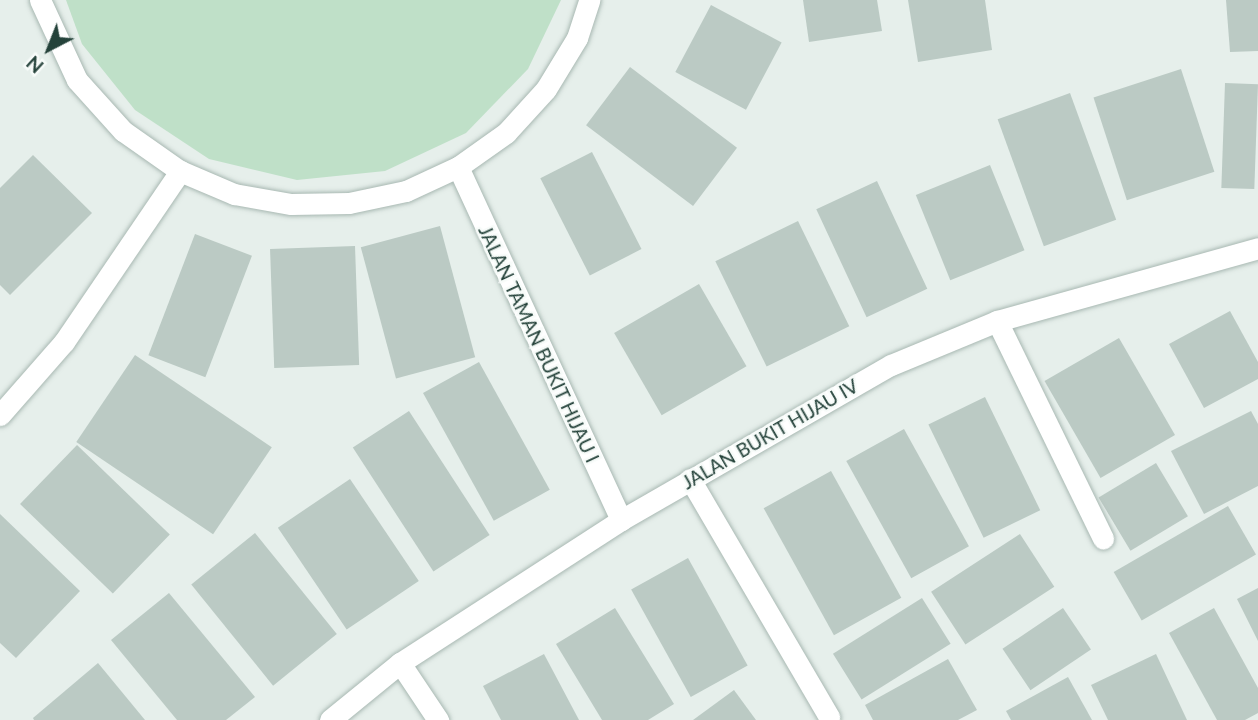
<!DOCTYPE html>
<html>
<head>
<meta charset="utf-8">
<style>
	body { margin:0 }
	#map { position:relative; width:1258px; height:720px; overflow:hidden; background:#e6efeb; font-family:Lato,sans-serif }
	div>[style] { position:absolute }
	[style*='--x'] { left:calc(var(--x)*1px); top:calc(var(--y)*1px); width:calc(var(--w)*1px); rotate:calc(var(--a)*1deg) }
	.green>* { inset:0; background:#bfe0c8 }
	.building>* { inset:0; background:#bbcac4; transform-origin:0 0 }
	.roads { filter:drop-shadow(0 0 2px #a8b8b2) drop-shadow(0 0 2px #a8b8b2) }
	.minor>* { height:21px; margin:-10.5px; padding:0 10.5px; transform-origin:10.5px; border-radius:10.5px; background:#fff }
	span { translate:-50% -50%; white-space:nowrap; text-align:center; line-height:1.15; -webkit-text-stroke:5px #f7fbf9; paint-order:stroke }
	.street-label { font-size:19px; color:#24423a }
	.north { position:absolute; left:14px; top:14px; width:70px; height:70px; -webkit-text-stroke:5px #f7fbf9; paint-order:stroke; rotate:222deg; font-size:19px; font-weight:700; line-height:28px; text-align:center; color:#24423a }
	.north::after { content:''; display:block; margin:auto; width:24px; height:32px; background:#24423a; clip-path:polygon(50% 0,100% 100%,50% 72%,0 100%) }
</style>
</head>
<body>
<div id="map">
	<div class="green">
		<div style="clip-path:polygon(66px 0,561px 0,528px 69px,466px 133px,385px 171px,297px 180px,209px 159px,135px 110px,82px 44px)"></div>
	</div>
	<div class="building">
		<div style="clip-path:polygon(803px 0,877px 0,882px 31px,809px 42px)"></div>
		<div style="clip-path:polygon(908px 0,985px 0,992px 50px,918px 62px)"></div>
		<div style="clip-path:polygon(1226px 0,1258px 0,1258px 51px,1230px 52px)"></div>
		<div style="left:711px;top:5px;width:80px;height:76px;rotate:28deg"></div>
		<div style="left:630px;top:67px;width:134px;height:73px;rotate:37deg"></div>
		<div style="left:1181px;top:69px;width:108px;height:92px;rotate:72deg"></div>
		<div style="left:1225px;top:83px;width:33px;height:105px;rotate:2deg"></div>
		<div style="left:1070px;top:93px;width:135px;height:77px;rotate:70deg"></div>
		<div style="left:592px;top:152px;width:109px;height:58px;rotate:63deg"></div>
		<div style="clip-path:polygon(33px 155px,92px 213px,10px 295px,0 285px,0 188px)"></div>
		<div style="left:990px;top:165px;width:92px;height:80px;rotate:68deg"></div>
		<div style="left:877px;top:181px;width:119px;height:67px;rotate:65deg"></div>
		<div style="left:798px;top:221px;width:117px;height:92px;rotate:64deg"></div>
		<div style="left:440px;top:226px;width:136px;height:82px;rotate:75deg"></div>
		<div style="left:195px;top:234px;width:61px;height:130px;rotate:21deg"></div>
		<div style="left:355px;top:246px;width:119px;height:85px;rotate:88deg"></div>
		<div style="left:699px;top:284px;width:95px;height:98px;rotate:60deg"></div>
		<div style="clip-path:polygon(1230px 311px,1258px 362px,1258px 379px,1204px 408px,1169px 344px)"></div>
		<div style="left:1119px;top:338px;width:112px;height:86px;rotate:60deg"></div>
		<div style="left:135px;top:355px;width:165px;height:105px;rotate:34deg"></div>
		<div style="left:479px;top:362px;width:146px;height:64px;rotate:61deg"></div>
		<div style="left:985px;top:397px;width:126px;height:63px;rotate:64deg"></div>
		<div style="left:409px;top:411px;width:148px;height:67px;rotate:57deg"></div>
		<div style="clip-path:polygon(1251px 411px,1258px 424px,1258px 486px,1204px 514px,1171px 451px)"></div>
		<div style="left:904px;top:429px;width:134px;height:66px;rotate:61deg"></div>
		<div style="left:77px;top:445px;width:129px;height:82px;rotate:44deg"></div>
		<div style="left:1156px;top:463px;width:62px;height:67px;rotate:59deg"></div>
		<div style="left:831px;top:471px;width:145px;height:77px;rotate:61deg"></div>
		<div style="left:350px;top:479px;width:123px;height:87px;rotate:56deg"></div>
		<div style="left:1228px;top:506px;width:56px;height:132px;rotate:60deg"></div>
		<div style="clip-path:polygon(0 514px,80px 591px,16px 658px,0 643px)"></div>
		<div style="left:255px;top:533px;width:130px;height:82px;rotate:51deg"></div>
		<div style="left:1020px;top:534px;width:63px;height:106px;rotate:57deg"></div>
		<div style="left:688px;top:558px;width:123px;height:65px;rotate:61deg"></div>
		<div style="clip-path:polygon(1258px 588px,1258px 641px,1237px 599px)"></div>
		<div style="clip-path:polygon(169px 593px,255px 697px,226px 720px,177px 720px,111px 640px)"></div>
		<div style="left:922px;top:598px;width:54px;height:105px;rotate:58deg"></div>
		<div style="clip-path:polygon(615px 608px,674px 704px,648px 720px,602px 720px,556px 644px)"></div>
		<div style="left:1063px;top:608px;width:50px;height:73px;rotate:56deg"></div>
		<div style="clip-path:polygon(1214px 608px,1258px 688px,1258px 713px,1245px 720px,1217px 720px,1169px 633px)"></div>
		<div style="clip-path:polygon(544px 654px,579px 720px,501px 720px,483px 686px)"></div>
		<div style="clip-path:polygon(1156px 654px,1187px 720px,1108px 720px,1091px 685px)"></div>
		<div style="clip-path:polygon(948px 659px,977px 710px,958px 720px,873px 720px,865px 705px)"></div>
		<div style="clip-path:polygon(98px 663px,145px 720px,34px 720px,33px 718px)"></div>
		<div style="clip-path:polygon(1068px 677px,1092px 720px,1011px 720px,1006px 711px)"></div>
		<div style="clip-path:polygon(734px 690px,756px 720px,693px 720px)"></div>
	</div>
	<div class="roads">
		<div class="minor">
			<div style="--x:40;--y:0;--w:88;--a:65.2"></div>
			<div style="--x:77;--y:80;--w:69;--a:48"></div>
			<div style="--x:123;--y:131;--w:70;--a:35.1"></div>
			<div style="--x:180;--y:171;--w:59;--a:23.1"></div>
			<div style="--x:234;--y:194;--w:58;--a:10"></div>
			<div style="--x:291;--y:204;--w:58;--a:-1"></div>
			<div style="--x:349;--y:203;--w:58;--a:-11.9"></div>
			<div style="--x:406;--y:191;--w:57;--a:-24.8"></div>
			<div style="--x:458;--y:167;--w:59;--a:-35.3"></div>
			<div style="--x:506;--y:133;--w:59;--a:-47.7"></div>
			<div style="--x:546;--y:89;--w:60;--a:-58.7"></div>
			<div style="--x:577;--y:38;--w:40;--a:-72"></div>
			<div style="--x:458;--y:167;--w:389;--a:65.2"></div>
			<div style="--x:997;--y:321;--w:242;--a:64"></div>
			<div style="--x:0;--y:415;--w:97;--a:-48.8"></div>
			<div style="--x:64;--y:342;--w:207;--a:-55.8"></div>
			<div style="--x:690;--y:479;--w:276;--a:59.7"></div>
			<div style="--x:400;--y:663;--w:69;--a:56.3"></div>
			<div style="--x:330;--y:720;--w:90;--a:-39.2"></div>
			<div style="--x:400;--y:663;--w:263;--a:-32.9"></div>
			<div style="--x:621;--y:520;--w:311;--a:-29.9"></div>
			<div style="--x:891;--y:365;--w:115;--a:-22.5"></div>
			<div style="--x:997;--y:321;--w:271;--a:-15.6"></div>
		</div>
	</div>
	<div class="street-label">
		<span style="left:539px;top:344px;rotate:65deg">JALAN TAMAN BUKIT HIJAU I</span>
		<span style="left:770px;top:434px;rotate:-30deg">JALAN BUKIT HIJAU IV</span>
	</div>
	<div class="north">N</div>
</div>
</body>
</html>
